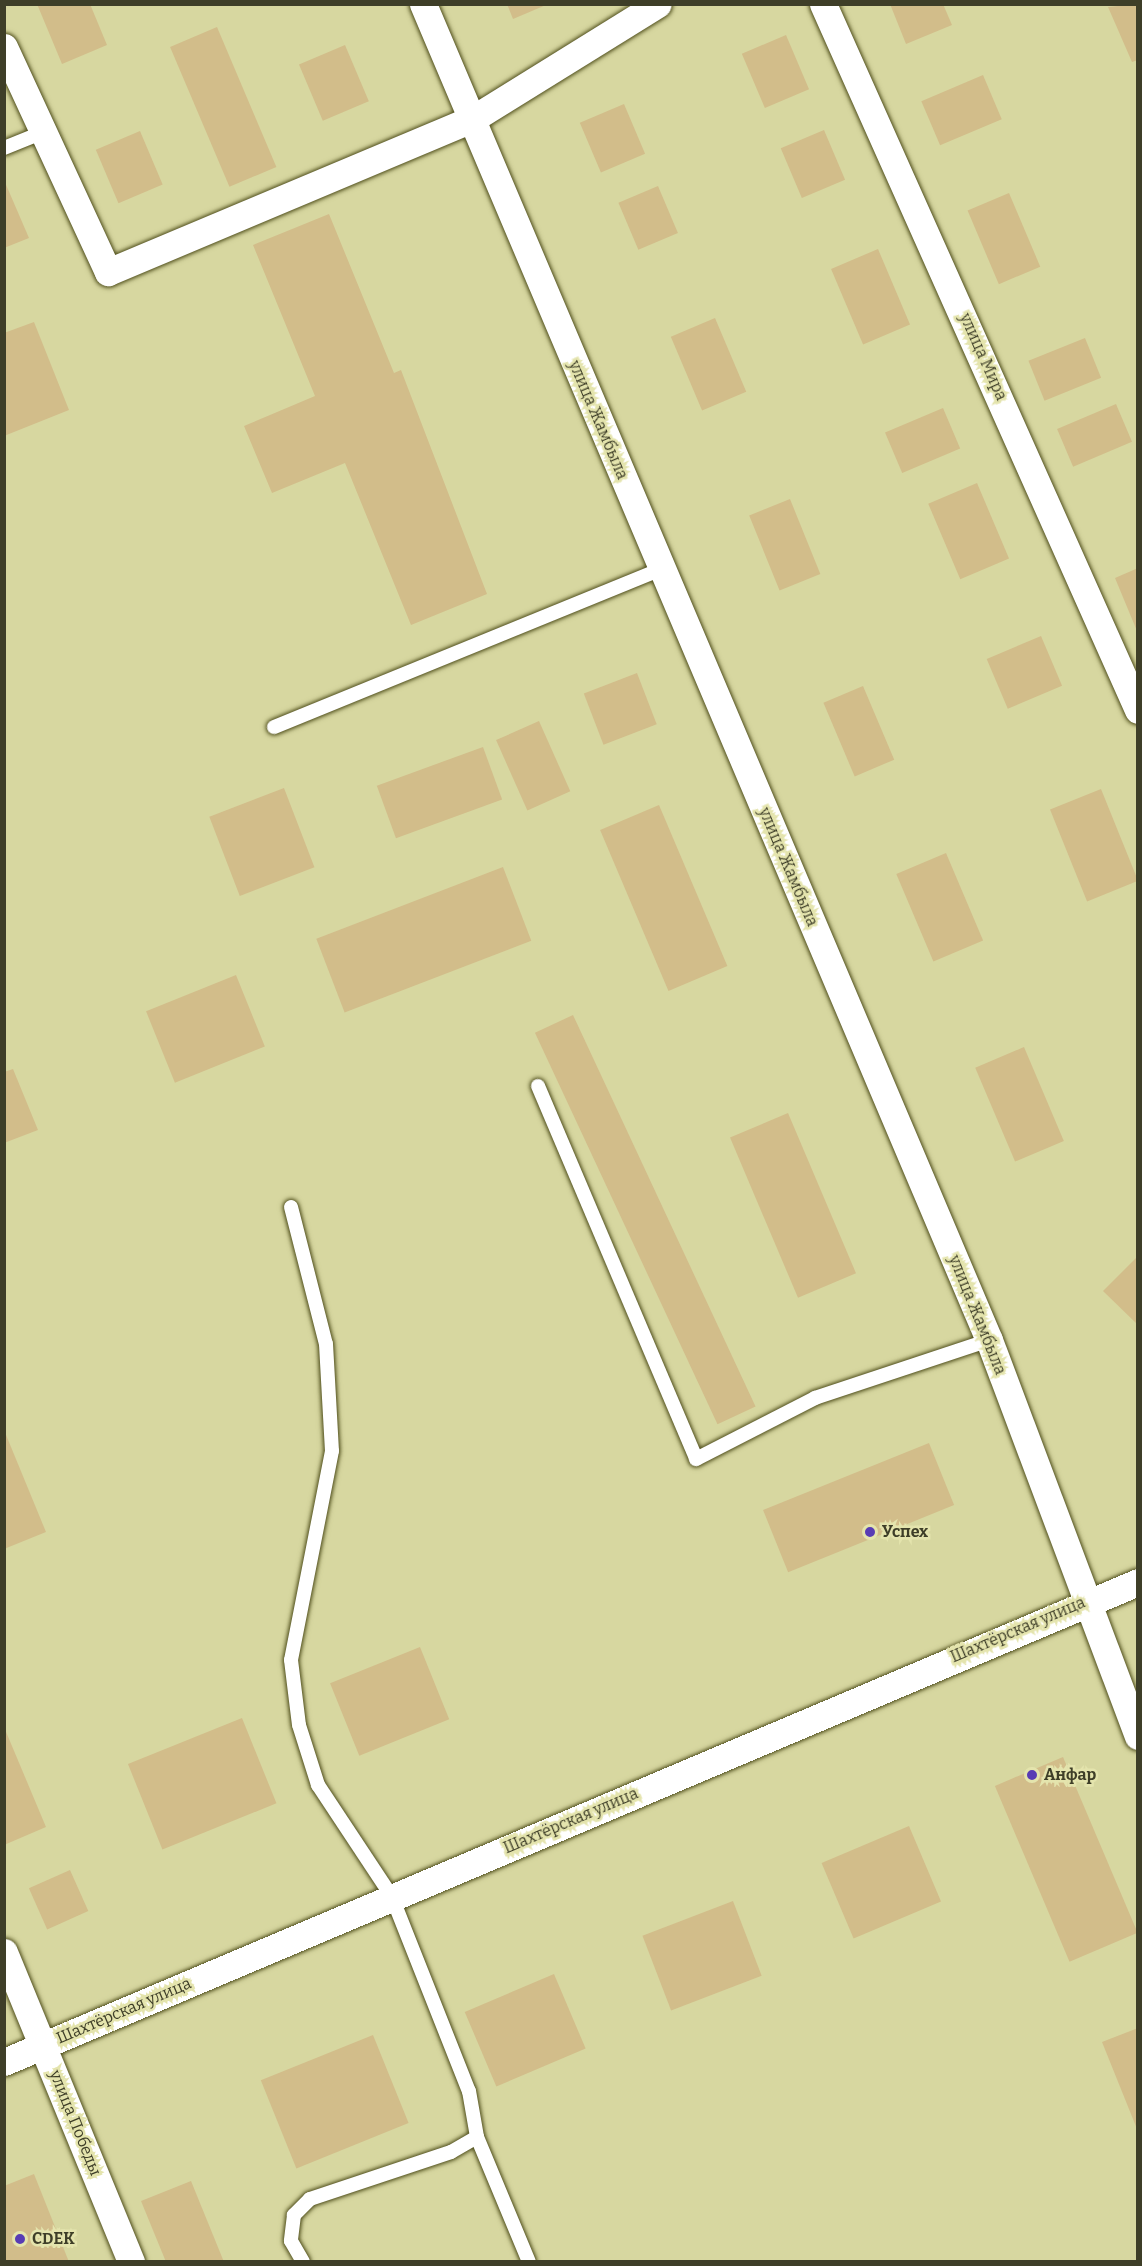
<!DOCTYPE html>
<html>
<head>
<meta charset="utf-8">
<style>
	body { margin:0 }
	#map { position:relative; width:1142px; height:2266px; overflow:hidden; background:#d7d7a0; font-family:Bitter,serif }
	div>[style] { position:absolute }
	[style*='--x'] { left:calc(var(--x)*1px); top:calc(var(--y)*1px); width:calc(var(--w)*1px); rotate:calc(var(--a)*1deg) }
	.building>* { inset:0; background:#d2bd8a; transform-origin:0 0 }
	.roads { filter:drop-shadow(0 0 2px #504f1c) drop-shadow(0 0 2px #504f1c) }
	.service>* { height:14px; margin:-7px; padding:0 7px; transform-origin:7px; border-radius:7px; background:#fff }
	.minor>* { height:27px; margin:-13.5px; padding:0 13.5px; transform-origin:13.5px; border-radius:13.5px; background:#fff }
	.dots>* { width:16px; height:16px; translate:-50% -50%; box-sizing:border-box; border:3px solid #e4e4ad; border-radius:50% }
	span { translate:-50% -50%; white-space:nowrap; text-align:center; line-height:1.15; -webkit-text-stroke:5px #e4e4ad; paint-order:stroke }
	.street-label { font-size:16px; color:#3e3e28 }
	.poi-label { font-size:16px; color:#3e3e28; font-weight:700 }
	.left { translate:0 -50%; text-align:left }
	.frame { position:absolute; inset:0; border:6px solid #3e3e28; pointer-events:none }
</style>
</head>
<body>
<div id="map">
	<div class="building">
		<div style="clip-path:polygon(37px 4px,90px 4px,107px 45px,62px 64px)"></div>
		<div style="clip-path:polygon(507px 4px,546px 4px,546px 5px,513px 19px)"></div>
		<div style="clip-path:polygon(890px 4px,943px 4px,952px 25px,906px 44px)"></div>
		<div style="clip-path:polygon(1138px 4px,1138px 60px,1132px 62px,1108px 7px)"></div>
		<div style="left:217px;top:27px;width:152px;height:51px;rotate:67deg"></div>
		<div style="left:786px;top:35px;width:59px;height:48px;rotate:67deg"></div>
		<div style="left:345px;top:45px;width:61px;height:50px;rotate:67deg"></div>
		<div style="left:983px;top:75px;width:48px;height:67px;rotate:67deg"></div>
		<div style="left:624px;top:104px;width:54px;height:48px;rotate:67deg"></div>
		<div style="left:824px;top:130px;width:54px;height:47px;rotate:67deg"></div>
		<div style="left:140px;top:131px;width:58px;height:48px;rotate:67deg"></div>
		<div style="clip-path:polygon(4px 180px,29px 238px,4px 248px)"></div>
		<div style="left:658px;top:186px;width:51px;height:43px;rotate:67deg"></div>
		<div style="left:1009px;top:193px;width:80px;height:45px;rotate:67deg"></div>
		<div style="clip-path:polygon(329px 214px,394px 373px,401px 370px,487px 594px,411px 625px,345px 463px,272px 493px,244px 426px,315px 396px,253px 245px)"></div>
		<div style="left:878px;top:249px;width:82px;height:51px;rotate:67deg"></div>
		<div style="left:715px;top:318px;width:80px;height:48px;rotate:67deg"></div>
		<div style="clip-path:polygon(34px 322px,69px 410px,4px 436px,4px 333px)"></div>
		<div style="left:1085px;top:338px;width:43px;height:61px;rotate:68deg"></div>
		<div style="left:1116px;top:404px;width:41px;height:64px;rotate:67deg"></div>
		<div style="left:943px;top:408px;width:44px;height:63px;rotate:67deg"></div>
		<div style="left:977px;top:483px;width:82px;height:53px;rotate:67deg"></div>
		<div style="left:790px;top:499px;width:81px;height:44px;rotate:68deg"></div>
		<div style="clip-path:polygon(1138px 568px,1138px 631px,1137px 631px,1115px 578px)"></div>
		<div style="left:1041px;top:636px;width:54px;height:59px;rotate:67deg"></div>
		<div style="left:637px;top:673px;width:55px;height:57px;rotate:69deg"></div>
		<div style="left:863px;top:686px;width:80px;height:43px;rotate:67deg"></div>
		<div style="left:539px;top:721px;width:77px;height:47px;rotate:66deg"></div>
		<div style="left:483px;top:747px;width:56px;height:113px;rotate:70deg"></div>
		<div style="left:284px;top:788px;width:85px;height:80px;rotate:69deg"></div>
		<div style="left:1101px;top:789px;width:99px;height:55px;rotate:68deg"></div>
		<div style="left:659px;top:805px;width:175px;height:64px;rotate:67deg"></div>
		<div style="left:946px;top:853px;width:95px;height:54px;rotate:67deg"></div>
		<div style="left:503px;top:867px;width:79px;height:200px;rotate:69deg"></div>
		<div style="left:236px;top:975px;width:77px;height:97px;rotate:68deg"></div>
		<div style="left:573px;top:1015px;width:432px;height:42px;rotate:65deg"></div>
		<div style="left:1024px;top:1047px;width:102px;height:53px;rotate:67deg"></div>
		<div style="clip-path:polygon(13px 1069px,38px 1130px,4px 1143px,4px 1072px)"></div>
		<div style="left:788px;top:1113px;width:174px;height:63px;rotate:67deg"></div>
		<div style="clip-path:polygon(1138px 1256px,1138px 1325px,1103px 1291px)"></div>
		<div style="clip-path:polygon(4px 1430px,46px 1532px,4px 1549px)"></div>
		<div style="left:929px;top:1443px;width:67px;height:179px;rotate:68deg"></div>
		<div style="left:420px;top:1647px;width:78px;height:97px;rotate:68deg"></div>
		<div style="left:242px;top:1718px;width:92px;height:123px;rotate:68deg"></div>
		<div style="clip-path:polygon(4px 1727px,46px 1827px,4px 1845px)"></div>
		<div style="left:1063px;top:1757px;width:191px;height:74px;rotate:67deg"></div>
		<div style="left:909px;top:1826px;width:82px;height:95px;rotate:67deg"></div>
		<div style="left:70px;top:1870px;width:45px;height:45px;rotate:66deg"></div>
		<div style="left:733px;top:1901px;width:80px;height:97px;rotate:69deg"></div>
		<div style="left:554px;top:1974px;width:81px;height:97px;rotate:67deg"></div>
		<div style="clip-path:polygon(1138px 2028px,1138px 2129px,1137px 2129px,1102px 2042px)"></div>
		<div style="left:373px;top:2035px;width:95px;height:121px;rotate:68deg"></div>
		<div style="clip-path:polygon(34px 2174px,69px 2262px,4px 2262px,4px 2186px)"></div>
		<div style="clip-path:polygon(191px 2181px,224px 2262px,166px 2262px,141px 2201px)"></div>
	</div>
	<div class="roads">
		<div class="service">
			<div style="--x:4;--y:148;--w:40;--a:-22"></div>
			<div style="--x:274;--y:727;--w:418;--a:-22.2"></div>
			<div style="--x:538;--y:1086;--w:405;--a:67"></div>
			<div style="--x:696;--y:1459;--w:134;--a:-27.1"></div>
			<div style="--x:815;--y:1398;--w:183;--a:-18.4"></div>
			<div style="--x:291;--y:1207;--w:141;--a:75.7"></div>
			<div style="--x:326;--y:1344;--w:107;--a:86.8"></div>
			<div style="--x:332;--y:1451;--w:213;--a:101.1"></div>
			<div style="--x:291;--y:1660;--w:65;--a:83"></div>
			<div style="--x:299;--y:1725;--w:63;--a:72.4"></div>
			<div style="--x:318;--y:1785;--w:134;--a:56.5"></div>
			<div style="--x:392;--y:1897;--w:209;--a:68.4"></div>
			<div style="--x:469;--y:2091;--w:47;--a:80.1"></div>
			<div style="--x:477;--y:2137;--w:30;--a:150"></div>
			<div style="--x:451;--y:2152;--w:149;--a:161.6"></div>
			<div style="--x:310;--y:2199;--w:23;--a:135"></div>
			<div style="--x:294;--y:2215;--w:26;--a:97"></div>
			<div style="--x:291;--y:2241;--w:24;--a:60"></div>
			<div style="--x:477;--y:2137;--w:135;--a:67.4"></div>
		</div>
		<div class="minor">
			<div style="--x:423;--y:4;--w:1451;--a:67.04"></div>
			<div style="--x:989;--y:1340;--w:423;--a:69.4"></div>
			<div style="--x:823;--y:4;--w:773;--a:65.95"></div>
			<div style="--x:4;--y:47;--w:248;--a:65.2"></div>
			<div style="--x:108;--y:272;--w:397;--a:-22.8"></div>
			<div style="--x:474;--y:118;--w:216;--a:-31.8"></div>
			<div style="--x:4;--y:1952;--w:335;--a:67.7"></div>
			<div style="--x:4;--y:2062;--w:1231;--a:-22.94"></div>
		</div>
	</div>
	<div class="dots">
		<div style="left:870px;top:1532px;background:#583cb4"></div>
		<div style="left:1032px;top:1775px;background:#583cb4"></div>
		<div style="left:20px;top:2239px;background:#583cb4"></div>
	</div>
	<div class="street-label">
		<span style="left:983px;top:357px;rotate:66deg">улица Мира</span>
		<span style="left:598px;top:420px;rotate:67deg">улица Жамбыла</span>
		<span style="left:788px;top:867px;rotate:67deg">улица Жамбыла</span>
		<span style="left:977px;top:1315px;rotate:68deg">улица Жамбыла</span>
		<span style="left:1018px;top:1630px;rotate:-23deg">Шахтёрская улица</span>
		<span style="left:571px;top:1821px;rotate:-23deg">Шахтёрская улица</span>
		<span style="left:124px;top:2011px;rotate:-23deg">Шахтёрская улица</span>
		<span style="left:75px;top:2123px;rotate:68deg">улица Победы</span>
	</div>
	<div class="poi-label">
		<span class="left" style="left:882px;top:1532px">Успех</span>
		<span class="left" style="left:1044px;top:1775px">Анфар</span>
		<span class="left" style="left:32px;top:2239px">CDEK</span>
	</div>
	<div class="frame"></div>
</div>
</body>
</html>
